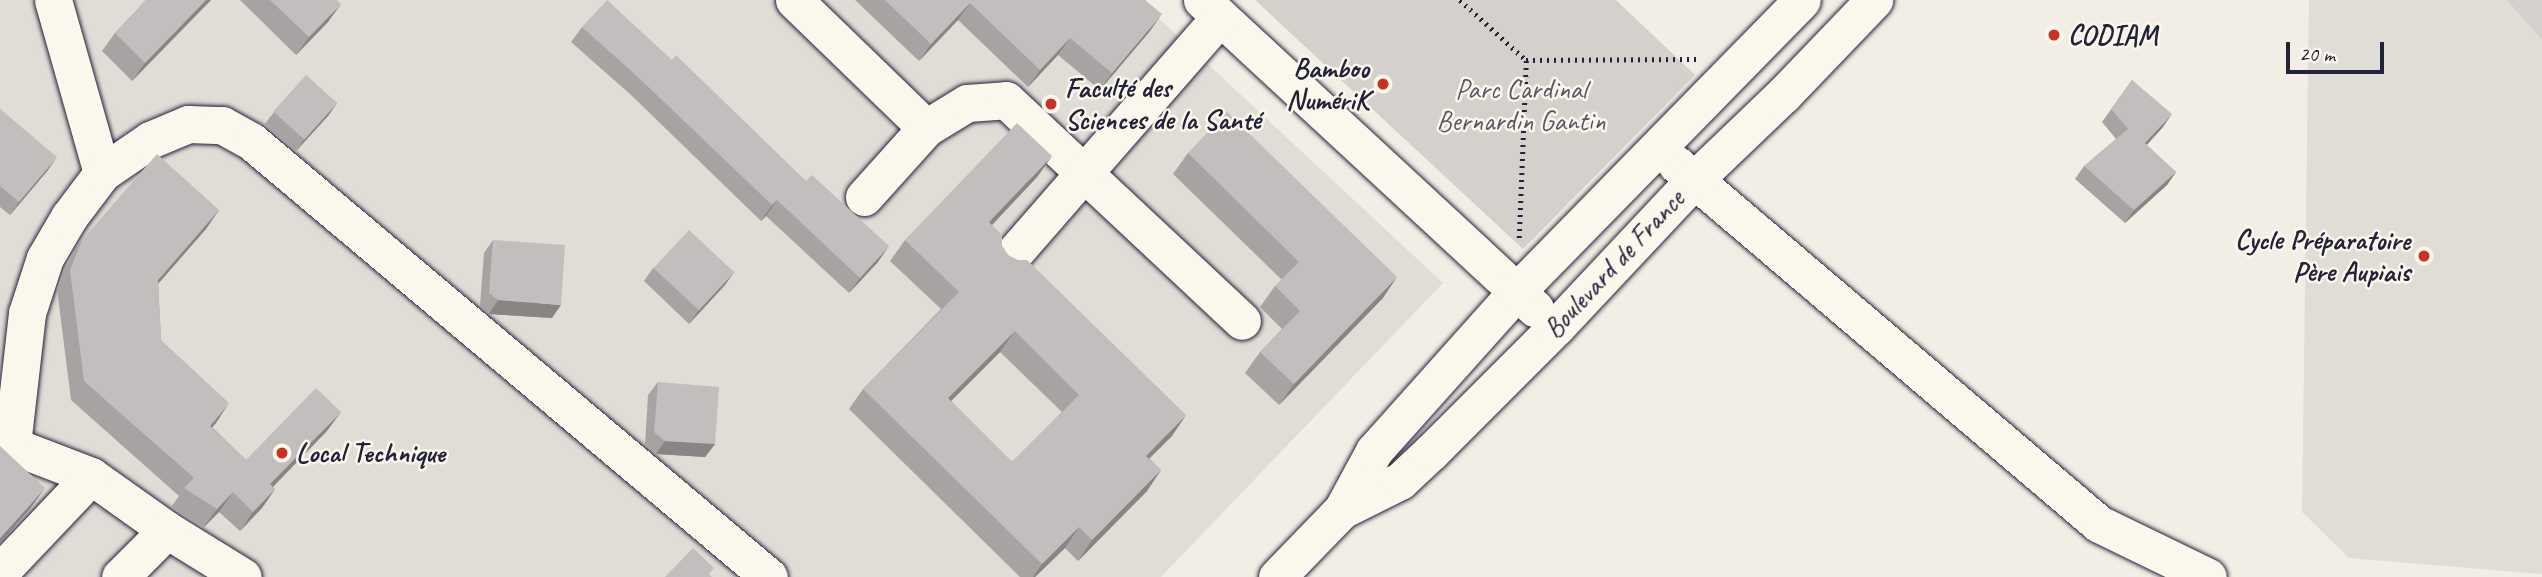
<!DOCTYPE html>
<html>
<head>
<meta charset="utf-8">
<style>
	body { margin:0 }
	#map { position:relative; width:2542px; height:577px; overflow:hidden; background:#f2eee5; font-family:Caveat,sans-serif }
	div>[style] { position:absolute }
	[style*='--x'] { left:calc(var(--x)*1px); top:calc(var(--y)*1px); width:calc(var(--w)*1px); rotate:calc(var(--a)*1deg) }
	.built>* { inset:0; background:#e0dcd6 }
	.green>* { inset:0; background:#d4d1cc }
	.path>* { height:4.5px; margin-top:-2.25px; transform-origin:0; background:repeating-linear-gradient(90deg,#22223b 0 2px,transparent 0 7px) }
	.roads { filter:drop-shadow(0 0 2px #22223b) drop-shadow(0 0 2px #22223b) }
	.minor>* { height:37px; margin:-18.5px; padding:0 18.5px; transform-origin:18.5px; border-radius:18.5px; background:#fbf7ec }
	.wall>* { inset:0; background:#a7a3a3 }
	.shaded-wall>* { inset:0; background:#888585 }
	.building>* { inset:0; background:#c2bebe; transform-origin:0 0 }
	.dots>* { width:19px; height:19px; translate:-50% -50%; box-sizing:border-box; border:4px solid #fbf7ec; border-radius:50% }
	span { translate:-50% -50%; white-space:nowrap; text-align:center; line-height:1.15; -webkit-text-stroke:5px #fbf7ec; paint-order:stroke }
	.poi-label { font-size:28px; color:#22223b; font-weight:700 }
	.left { translate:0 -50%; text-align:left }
	.right { translate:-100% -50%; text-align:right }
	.park-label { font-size:28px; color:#575766 }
	.street-label { font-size:28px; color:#22223b }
	.scale { position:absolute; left:2286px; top:42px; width:98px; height:32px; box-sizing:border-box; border:4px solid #22223b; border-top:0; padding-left:9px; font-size:21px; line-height:24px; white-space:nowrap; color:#22223b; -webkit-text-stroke:5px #fbf7ec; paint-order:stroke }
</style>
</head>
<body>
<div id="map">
	<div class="built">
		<div style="clip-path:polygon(0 0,1139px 0,1443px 283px,1161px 577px,0 577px)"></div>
		<div style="clip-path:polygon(2309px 0,2542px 0,2542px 574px,2349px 558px,2302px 512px)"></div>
	</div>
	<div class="green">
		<div style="clip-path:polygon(1255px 0,1616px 0,1695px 75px,1523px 249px)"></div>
		<div style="clip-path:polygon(2507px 0,2542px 0,2542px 40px)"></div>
	</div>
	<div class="path">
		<div style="--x:1460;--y:0;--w:89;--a:42.3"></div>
		<div style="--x:1519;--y:238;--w:178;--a:-87.7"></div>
		<div style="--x:1526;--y:60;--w:170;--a:-0.3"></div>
	</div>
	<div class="roads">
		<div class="minor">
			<div style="--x:53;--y:0;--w:180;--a:74.2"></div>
			<div style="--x:794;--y:0;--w:184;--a:44.1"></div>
			<div style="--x:1202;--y:0;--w:454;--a:42.8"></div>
			<div style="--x:1676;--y:164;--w:555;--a:40.4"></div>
			<div style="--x:2099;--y:524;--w:121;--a:25.9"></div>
			<div style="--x:864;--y:197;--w:93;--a:-48.1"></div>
			<div style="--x:926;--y:128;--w:48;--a:-31.4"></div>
			<div style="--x:967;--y:103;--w:39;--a:-4"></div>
			<div style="--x:1006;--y:100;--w:323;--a:43.1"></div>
			<div style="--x:1008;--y:260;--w:322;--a:-48.9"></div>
			<div style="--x:0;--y:441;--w:97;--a:21"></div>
			<div style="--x:91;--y:476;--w:93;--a:35.4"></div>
			<div style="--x:167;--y:530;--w:89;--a:31.7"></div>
			<div style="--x:12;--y:445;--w:133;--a:-83.5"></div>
			<div style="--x:27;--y:313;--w:58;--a:-71.9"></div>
			<div style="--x:45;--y:258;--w:48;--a:-59.7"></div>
			<div style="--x:69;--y:217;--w:55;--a:-53.1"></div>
			<div style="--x:102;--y:173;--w:58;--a:-34.5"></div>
			<div style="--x:150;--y:140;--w:41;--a:-22.8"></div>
			<div style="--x:188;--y:124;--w:34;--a:2"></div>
			<div style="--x:222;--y:125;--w:33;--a:29"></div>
			<div style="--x:251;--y:141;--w:677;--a:40.09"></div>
			<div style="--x:1342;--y:510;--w:65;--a:-26.6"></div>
			<div style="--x:1400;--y:481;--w:42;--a:-43.1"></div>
			<div style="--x:1431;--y:452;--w:177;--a:-45"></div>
			<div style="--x:1556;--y:327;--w:202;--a:-46.8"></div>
			<div style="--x:1694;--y:180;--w:123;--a:-43.7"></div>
			<div style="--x:1783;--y:95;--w:132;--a:-46.2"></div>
			<div style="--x:0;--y:572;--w:132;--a:-46.5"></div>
			<div style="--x:120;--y:577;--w:66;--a:-45"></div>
			<div style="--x:1277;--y:577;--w:93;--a:-45.9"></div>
			<div style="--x:1342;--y:510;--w:67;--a:-61.5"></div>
			<div style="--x:1374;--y:451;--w:215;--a:-48.2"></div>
			<div style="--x:1517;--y:291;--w:407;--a:-45.6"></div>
		</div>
	</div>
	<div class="wall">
		<div style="clip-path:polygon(146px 0,211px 0,132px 81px,102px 51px,115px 33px)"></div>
		<div style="clip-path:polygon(240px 0,337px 0,328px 22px,296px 55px)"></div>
		<div style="clip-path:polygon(855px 0,1145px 0,1150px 31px,1100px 90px,1058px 55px,1028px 87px,958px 20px,919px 61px)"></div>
		<div style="clip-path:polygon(582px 27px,878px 262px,849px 293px,766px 216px,761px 221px,630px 94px,571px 42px)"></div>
		<div style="clip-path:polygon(2132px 80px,2163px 127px,2146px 145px,2176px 172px,2167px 185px,2125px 223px,2075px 179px,2084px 166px,2116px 139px,2102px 122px)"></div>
		<div style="clip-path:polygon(337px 103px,328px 116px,296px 151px,264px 125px,274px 112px)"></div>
		<div style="clip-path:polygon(0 109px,48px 170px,10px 215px,0 207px)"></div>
		<div style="clip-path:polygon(1188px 153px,1383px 298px,1279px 405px,1245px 373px,1260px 352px,1282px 329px,1260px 307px,1275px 286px,1282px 280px,1173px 174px)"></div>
		<div style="clip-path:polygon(evenodd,1038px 176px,992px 225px,1002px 246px,1008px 255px,1172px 436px,1149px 458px,1161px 470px,1147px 491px,1078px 561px,1065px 548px,1035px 577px,1020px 577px,849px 409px,863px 389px,941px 309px,890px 261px,905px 240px,1038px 176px,1000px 352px,1062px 412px,1012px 462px,951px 401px,1000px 352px)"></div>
		<div style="clip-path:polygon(219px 210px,206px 229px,158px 283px,161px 340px,216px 423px,212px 427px,246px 460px,327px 431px,273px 487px,275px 489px,262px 508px,240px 531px,219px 512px,203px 528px,171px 507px,179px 496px,71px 400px,57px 289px,68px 260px,82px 240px)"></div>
		<div style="clip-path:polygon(493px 240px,552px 318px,489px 314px,480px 306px,484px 253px)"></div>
		<div style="clip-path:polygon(653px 268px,734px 272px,725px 285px,689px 324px,644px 281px)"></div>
		<div style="clip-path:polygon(658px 382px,715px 444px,705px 457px,656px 454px,645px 445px,648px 395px)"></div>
	</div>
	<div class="shaded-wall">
		<div style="clip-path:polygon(206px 0,211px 0,132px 81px,145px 63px)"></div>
		<div style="clip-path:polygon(970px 3px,958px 20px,919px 61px,931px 44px)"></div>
		<div style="clip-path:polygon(341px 4px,328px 22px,296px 55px,309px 37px)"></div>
		<div style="clip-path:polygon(1162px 14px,1150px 31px,1100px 90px,1112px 73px)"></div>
		<div style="clip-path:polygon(1070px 38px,1058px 55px,1028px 87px,1040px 70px)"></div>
		<div style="clip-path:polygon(337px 103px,328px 116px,296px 151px,305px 138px)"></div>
		<div style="clip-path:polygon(2172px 114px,2163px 127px,2136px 157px,2145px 143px)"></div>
		<div style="clip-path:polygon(1052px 156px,1038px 176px,975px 243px,989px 222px)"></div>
		<div style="clip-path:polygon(57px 157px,48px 170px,10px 215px,19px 202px)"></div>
		<div style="clip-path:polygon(2176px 172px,2167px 185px,2125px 223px,2134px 210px)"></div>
		<div style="clip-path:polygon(777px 200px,766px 216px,761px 221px,772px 205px)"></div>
		<div style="clip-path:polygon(219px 210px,206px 229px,145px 299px,158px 280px)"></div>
		<div style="clip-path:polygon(889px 246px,878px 262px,849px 293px,860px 278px)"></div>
		<div style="clip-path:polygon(734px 272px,725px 285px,689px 324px,698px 311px)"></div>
		<div style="clip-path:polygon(1397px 277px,1383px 298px,1279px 405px,1294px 384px)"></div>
		<div style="clip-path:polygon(498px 300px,561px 305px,552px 318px,489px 314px)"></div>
		<div style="clip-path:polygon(1015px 331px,1000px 352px,933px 419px,948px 398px)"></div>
		<div style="clip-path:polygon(229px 403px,216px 423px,197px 445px,210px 426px)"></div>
		<div style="clip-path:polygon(341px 412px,327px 431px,257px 503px,270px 484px)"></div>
		<div style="clip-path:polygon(1186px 415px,1172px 436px,1132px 476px,1146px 456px)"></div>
		<div style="clip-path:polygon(665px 441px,715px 444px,705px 457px,656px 454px)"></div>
		<div style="clip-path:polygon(1161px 470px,1147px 491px,1078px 561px,1092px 540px)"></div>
		<div style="clip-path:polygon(45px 488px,30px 509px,0 543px,0 538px)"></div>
		<div style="clip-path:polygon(275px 489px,262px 508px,240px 531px,253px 512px)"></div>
		<div style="clip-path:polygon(233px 492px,219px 512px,203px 528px,217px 509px)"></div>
		<div style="clip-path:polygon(1079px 527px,1065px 548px,1035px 577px,1033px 577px,1042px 564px)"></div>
	</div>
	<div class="building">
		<div style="clip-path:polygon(146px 0,206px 0,145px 63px,115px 33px)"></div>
		<div style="clip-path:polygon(270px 0,337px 0,341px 4px,309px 37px)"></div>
		<div style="clip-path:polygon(607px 0,672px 60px,676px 55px,806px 181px,812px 175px,889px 246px,860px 278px,777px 200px,772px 205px,640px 79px,582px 27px)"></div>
		<div style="clip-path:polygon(885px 0,1145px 0,1162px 14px,1112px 73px,1070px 38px,1040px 70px,970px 3px,931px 44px)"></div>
		<div style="left:306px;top:75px;width:42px;height:49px;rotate:42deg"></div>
		<div style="clip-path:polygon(2132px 80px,2172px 114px,2145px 143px,2176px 172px,2134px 210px,2084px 166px,2128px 129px,2111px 109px)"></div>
		<div style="clip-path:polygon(0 109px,57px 157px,19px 202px,0 186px)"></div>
		<div style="clip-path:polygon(1227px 112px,1397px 277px,1294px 384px,1260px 352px,1300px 311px,1275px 286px,1299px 262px,1188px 153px)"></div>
		<div style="clip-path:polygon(evenodd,1017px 123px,1052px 156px,989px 222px,1002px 235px,1002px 246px,1008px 255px,1018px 260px,1027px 260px,1186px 415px,1146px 456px,1161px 470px,1092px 540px,1079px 527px,1042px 564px,863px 389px,959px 292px,905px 240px,1017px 123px,1015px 331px,1079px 395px,1012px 462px,948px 398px,1015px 331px)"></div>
		<div style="clip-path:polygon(157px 154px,219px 210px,158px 280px,161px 340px,229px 403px,210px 426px,246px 460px,316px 388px,341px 412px,270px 484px,275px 489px,253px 512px,233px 492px,217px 509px,184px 488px,194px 478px,84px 381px,70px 270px,82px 240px)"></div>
		<div style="left:689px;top:230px;width:62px;height:52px;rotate:43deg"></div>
		<div style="clip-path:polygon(493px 240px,565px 245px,561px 305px,498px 300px,489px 293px)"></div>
		<div style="clip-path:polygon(658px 382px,719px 387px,715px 444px,665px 441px,654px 432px)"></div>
		<div style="clip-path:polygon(0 446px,45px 488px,0 538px)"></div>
		<div style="clip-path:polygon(693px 548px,714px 568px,709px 574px,712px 577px,665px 577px)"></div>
	</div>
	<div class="dots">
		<div style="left:2054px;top:35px;background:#c8321e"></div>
		<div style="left:1383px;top:84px;background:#c8321e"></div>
		<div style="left:1051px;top:104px;background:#c8321e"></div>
		<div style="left:2424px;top:256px;background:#c8321e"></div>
		<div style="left:282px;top:453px;background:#c8321e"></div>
	</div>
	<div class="poi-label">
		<span class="left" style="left:2068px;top:35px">CODIAM</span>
		<span class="right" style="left:1369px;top:84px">Bamboo<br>NumériK</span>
		<span class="left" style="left:1065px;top:104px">Faculté des<br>Sciences de la Santé</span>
		<span class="right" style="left:2410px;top:256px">Cycle Préparatoire<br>Père Aupiais</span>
		<span class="left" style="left:296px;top:453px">Local Technique</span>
	</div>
	<div class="park-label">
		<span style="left:1521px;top:105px">Parc Cardinal<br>Bernardin Gantin</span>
	</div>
	<div class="street-label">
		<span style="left:1614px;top:264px;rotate:-47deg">Boulevard de France</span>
	</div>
	<div class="scale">20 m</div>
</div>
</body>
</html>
